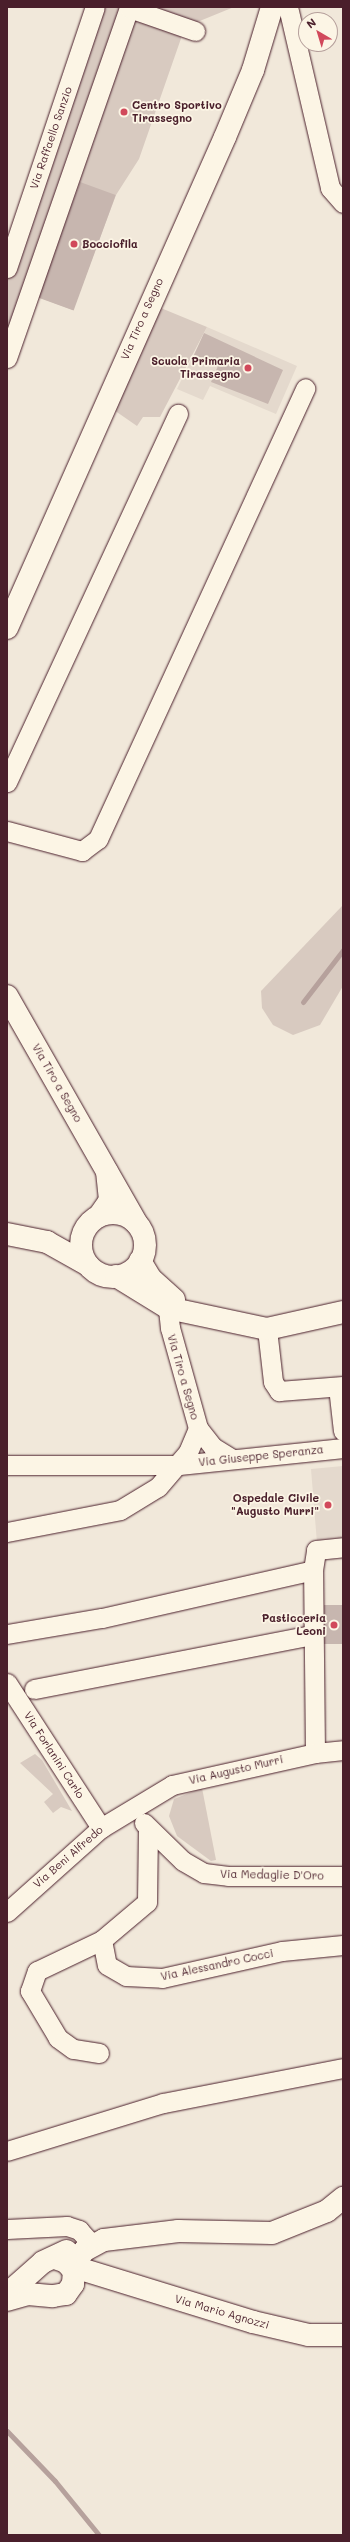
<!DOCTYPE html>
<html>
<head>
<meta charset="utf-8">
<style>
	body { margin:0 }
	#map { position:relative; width:350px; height:2542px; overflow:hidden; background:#f1e8da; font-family:Mali,sans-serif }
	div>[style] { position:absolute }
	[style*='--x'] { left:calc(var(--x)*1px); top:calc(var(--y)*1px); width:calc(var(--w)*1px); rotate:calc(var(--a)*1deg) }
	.built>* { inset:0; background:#e4d9cd }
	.green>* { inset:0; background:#d8cac0 }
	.stream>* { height:5px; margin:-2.5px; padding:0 2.5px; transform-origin:2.5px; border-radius:2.5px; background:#b6a19c }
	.building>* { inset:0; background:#c7b6af; transform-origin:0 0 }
	.roads { filter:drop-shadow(0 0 1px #4a1f2b) drop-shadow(0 0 1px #4a1f2b) }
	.street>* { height:19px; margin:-9.5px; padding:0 9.5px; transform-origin:9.5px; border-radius:9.5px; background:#fcf5e5 }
	.secondary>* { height:22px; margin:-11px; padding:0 11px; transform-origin:11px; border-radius:11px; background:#fcf5e5 }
	.primary>* { height:22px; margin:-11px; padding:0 11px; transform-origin:11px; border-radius:11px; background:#fcf5e5 }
	.primary>.ring { margin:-11px; padding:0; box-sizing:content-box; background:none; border:22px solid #fcf5e5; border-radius:50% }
	.dots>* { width:11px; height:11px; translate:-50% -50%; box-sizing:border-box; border:2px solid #fcf5e5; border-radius:50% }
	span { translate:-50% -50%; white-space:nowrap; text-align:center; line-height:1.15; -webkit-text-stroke:3.5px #fcf5e5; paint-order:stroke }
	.poi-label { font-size:11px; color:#4a1f2b; font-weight:700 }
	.left { translate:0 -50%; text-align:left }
	.right { translate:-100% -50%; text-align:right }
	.street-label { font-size:11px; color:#4a1f2b }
	.frame { position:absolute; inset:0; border:8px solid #4a1f2b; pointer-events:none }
	.north { position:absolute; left:298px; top:12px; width:40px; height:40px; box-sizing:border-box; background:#fcf5e5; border:1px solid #b59f9b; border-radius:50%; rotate:322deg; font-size:11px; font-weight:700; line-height:16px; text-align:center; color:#4a1f2b }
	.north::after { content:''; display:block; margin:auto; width:14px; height:18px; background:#d1495b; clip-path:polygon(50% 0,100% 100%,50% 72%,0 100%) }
</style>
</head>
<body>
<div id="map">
	<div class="built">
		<div style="clip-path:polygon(207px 327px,297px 366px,276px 414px,210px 386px,203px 400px,177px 389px)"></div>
		<div style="clip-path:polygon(343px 1466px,343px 1541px,317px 1543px,311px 1469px)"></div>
	</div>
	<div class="green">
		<div style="clip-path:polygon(95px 7px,234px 7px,185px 27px,139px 159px,116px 195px,73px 310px,27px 293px,7px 350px,7px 268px)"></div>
		<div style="clip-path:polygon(156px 306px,207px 327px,160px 417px,143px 417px,137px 426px,111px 408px)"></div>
		<div style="clip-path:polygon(343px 905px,343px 986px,320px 1025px,293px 1035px,273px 1025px,262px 1008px,261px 991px)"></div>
		<div style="clip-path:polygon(35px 1754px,42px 1760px,72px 1811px,61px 1807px,53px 1813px,44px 1802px,53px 1794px,20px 1763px)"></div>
		<div style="clip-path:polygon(202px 1788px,216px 1860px,211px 1861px,177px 1836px,169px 1816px,174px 1799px)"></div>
	</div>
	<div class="stream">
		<div style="--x:303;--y:1002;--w:66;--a:-52.4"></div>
		<div style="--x:7;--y:2431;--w:69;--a:46.2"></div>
		<div style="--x:55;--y:2481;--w:70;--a:50.8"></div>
	</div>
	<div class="building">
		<div style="left:80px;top:182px;width:38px;height:123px;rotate:20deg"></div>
		<div style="clip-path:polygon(204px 333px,283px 370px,268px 404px,211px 382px,218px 366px,194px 355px)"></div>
		<div style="left:324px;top:1605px;width:19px;height:39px"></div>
	</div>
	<div class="roads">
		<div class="street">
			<div style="--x:288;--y:7;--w:186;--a:76.9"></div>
			<div style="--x:330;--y:188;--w:20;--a:49"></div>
			<div style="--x:7;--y:268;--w:275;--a:-71.4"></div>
			<div style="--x:7;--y:358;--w:371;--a:-70.8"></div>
			<div style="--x:129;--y:8;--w:70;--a:19.2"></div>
			<div style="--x:7;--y:782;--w:406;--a:-65.1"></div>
			<div style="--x:7;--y:831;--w:78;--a:14.9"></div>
			<div style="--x:82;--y:851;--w:20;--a:-37"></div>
			<div style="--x:98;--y:839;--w:496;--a:-65.3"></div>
			<div style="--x:267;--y:1329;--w:53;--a:83.5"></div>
			<div style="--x:273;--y:1382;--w:11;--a:56"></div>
			<div style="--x:279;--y:1391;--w:64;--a:-4.5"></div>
			<div style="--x:338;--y:1387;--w:44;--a:83.5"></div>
			<div style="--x:198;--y:1428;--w:24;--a:52"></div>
			<div style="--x:213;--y:1447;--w:22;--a:32"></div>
			<div style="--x:7;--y:1465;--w:172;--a:0"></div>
			<div style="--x:179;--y:1465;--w:165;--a:-5.9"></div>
			<div style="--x:7;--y:1532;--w:115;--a:-11"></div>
			<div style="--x:120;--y:1510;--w:44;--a:-31.2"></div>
			<div style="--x:158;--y:1487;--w:46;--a:-49.4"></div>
			<div style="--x:188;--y:1452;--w:26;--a:-67"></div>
			<div style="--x:198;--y:1428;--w:104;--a:-105.6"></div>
			<div style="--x:170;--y:1328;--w:20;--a:-96"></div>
			<div style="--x:7;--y:1634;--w:96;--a:-9.6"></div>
			<div style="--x:102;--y:1618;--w:216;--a:-12.8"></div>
			<div style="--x:7;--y:1683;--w:173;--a:57"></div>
			<div style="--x:34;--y:1689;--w:282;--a:-11"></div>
			<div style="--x:315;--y:1753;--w:183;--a:-90.6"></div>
			<div style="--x:313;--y:1570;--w:20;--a:-81"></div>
			<div style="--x:316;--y:1550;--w:27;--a:-6"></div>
			<div style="--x:144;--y:1823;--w:54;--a:44.3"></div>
			<div style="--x:183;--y:1861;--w:24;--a:30"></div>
			<div style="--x:204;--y:1873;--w:24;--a:7"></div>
			<div style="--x:228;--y:1876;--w:115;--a:0"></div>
			<div style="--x:148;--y:1830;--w:72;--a:90.8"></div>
			<div style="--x:147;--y:1902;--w:59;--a:139.8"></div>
			<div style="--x:102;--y:1940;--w:25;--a:79"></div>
			<div style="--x:107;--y:1965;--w:22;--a:30"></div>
			<div style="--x:126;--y:1976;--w:36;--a:3"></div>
			<div style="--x:162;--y:1978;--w:123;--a:-12.7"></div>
			<div style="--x:282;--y:1951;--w:61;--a:-5.6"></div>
			<div style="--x:7;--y:1912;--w:126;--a:-41.8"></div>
			<div style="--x:101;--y:1828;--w:83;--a:-31.2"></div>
			<div style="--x:172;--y:1785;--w:147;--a:-12.6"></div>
			<div style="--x:315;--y:1753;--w:28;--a:-6"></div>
			<div style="--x:99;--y:2053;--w:26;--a:-171"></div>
			<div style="--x:73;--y:2049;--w:19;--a:-144"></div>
			<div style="--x:58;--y:2038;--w:55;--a:-120.8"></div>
			<div style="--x:30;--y:1991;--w:21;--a:-71"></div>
			<div style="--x:37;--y:1971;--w:72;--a:-25.5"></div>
			<div style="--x:7;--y:2151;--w:163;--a:-17.1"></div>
			<div style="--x:163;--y:2103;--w:183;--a:-11"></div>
			<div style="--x:7;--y:2229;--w:60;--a:-2.9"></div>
			<div style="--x:67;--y:2226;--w:13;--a:18"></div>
			<div style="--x:79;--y:2230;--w:15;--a:48"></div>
		</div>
		<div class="secondary">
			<div style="--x:7;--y:628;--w:537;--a:-66.06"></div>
			<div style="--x:225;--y:137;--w:73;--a:-67.3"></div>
			<div style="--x:253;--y:70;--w:66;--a:-73.2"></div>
			<div style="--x:7;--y:996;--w:262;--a:60.3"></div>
			<div style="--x:99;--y:1216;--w:19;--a:-55"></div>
			<div style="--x:110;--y:1200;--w:28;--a:-96"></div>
			<div style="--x:71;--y:2266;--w:21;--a:-49"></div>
			<div style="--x:85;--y:2250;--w:21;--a:-28"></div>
			<div style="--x:104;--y:2240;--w:75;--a:-6.9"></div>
			<div style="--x:178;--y:2231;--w:94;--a:1.2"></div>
			<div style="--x:272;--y:2233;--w:59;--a:-21.8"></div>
			<div style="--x:327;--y:2211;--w:21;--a:-39"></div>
			<div style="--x:71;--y:2266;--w:190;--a:17.1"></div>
			<div style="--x:253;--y:2322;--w:57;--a:13.1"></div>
			<div style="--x:309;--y:2335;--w:34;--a:0"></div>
			<div style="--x:7;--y:2294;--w:48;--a:-41.6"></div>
			<div style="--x:43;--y:2262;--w:26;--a:-25"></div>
			<div style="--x:7;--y:2300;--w:22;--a:-16"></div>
			<div style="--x:28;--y:2294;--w:25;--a:5"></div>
			<div style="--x:53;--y:2296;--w:13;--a:-9"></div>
			<div style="--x:66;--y:2294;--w:12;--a:-55"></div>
			<div style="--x:73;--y:2284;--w:13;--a:-86"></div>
			<div style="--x:74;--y:2271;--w:12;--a:-132"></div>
			<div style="--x:66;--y:2262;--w:12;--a:-160"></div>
		</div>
		<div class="primary">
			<div class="ring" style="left:81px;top:1213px;width:42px;height:42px"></div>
			<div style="--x:7;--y:1234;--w:41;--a:11.3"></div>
			<div style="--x:47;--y:1242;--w:47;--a:29.3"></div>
			<div style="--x:140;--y:1261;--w:21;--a:59"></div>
			<div style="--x:151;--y:1279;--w:31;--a:42"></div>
			<div style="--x:116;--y:1276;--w:61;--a:31.6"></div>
			<div style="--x:168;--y:1308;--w:101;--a:12"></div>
			<div style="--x:267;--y:1329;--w:78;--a:-12.6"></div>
		</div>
	</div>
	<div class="dots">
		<div style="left:124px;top:112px;background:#d1495b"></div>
		<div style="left:74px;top:244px;background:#d1495b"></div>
		<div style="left:248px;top:368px;background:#d1495b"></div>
		<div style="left:328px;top:1505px;background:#d1495b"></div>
		<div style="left:334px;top:1625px;background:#d1495b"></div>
	</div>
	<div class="poi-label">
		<span class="left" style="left:132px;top:112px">Centro Sportivo<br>Tirassegno</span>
		<span class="left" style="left:82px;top:244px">Bocciofila</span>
		<span class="right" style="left:240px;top:368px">Scuola Primaria<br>Tirassegno</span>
		<span class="right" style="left:319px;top:1505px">Ospedale Civile<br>"Augusto Murri"</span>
		<span class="right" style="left:326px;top:1625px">Pasticceria<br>Leoni</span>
	</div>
	<div class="street-label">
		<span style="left:51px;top:138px;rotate:-71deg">Via Raffaello Sanzio</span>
		<span style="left:142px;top:319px;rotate:-66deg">Via Tiro a Segno</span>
		<span style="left:57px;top:1083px;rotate:60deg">Via Tiro a Segno</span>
		<span style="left:183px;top:1377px;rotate:74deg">Via Tiro a Segno</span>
		<span style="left:261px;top:1456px;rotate:-6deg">Via Giuseppe Speranza</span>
		<span style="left:54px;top:1755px;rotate:57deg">Via Forlanini Carlo</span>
		<span style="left:236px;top:1770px;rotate:-13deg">Via Augusto Murri</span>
		<span style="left:68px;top:1857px;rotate:-41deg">Via Beni Alfredo</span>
		<span style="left:272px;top:1875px;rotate:1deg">Via Medaglie D'Oro</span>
		<span style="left:217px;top:1965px;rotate:-12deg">Via Alessandro Cocci</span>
		<span style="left:222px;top:2312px;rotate:16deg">Via Mario Agnozzi</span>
	</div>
	<div class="frame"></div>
	<div class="north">N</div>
</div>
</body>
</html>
